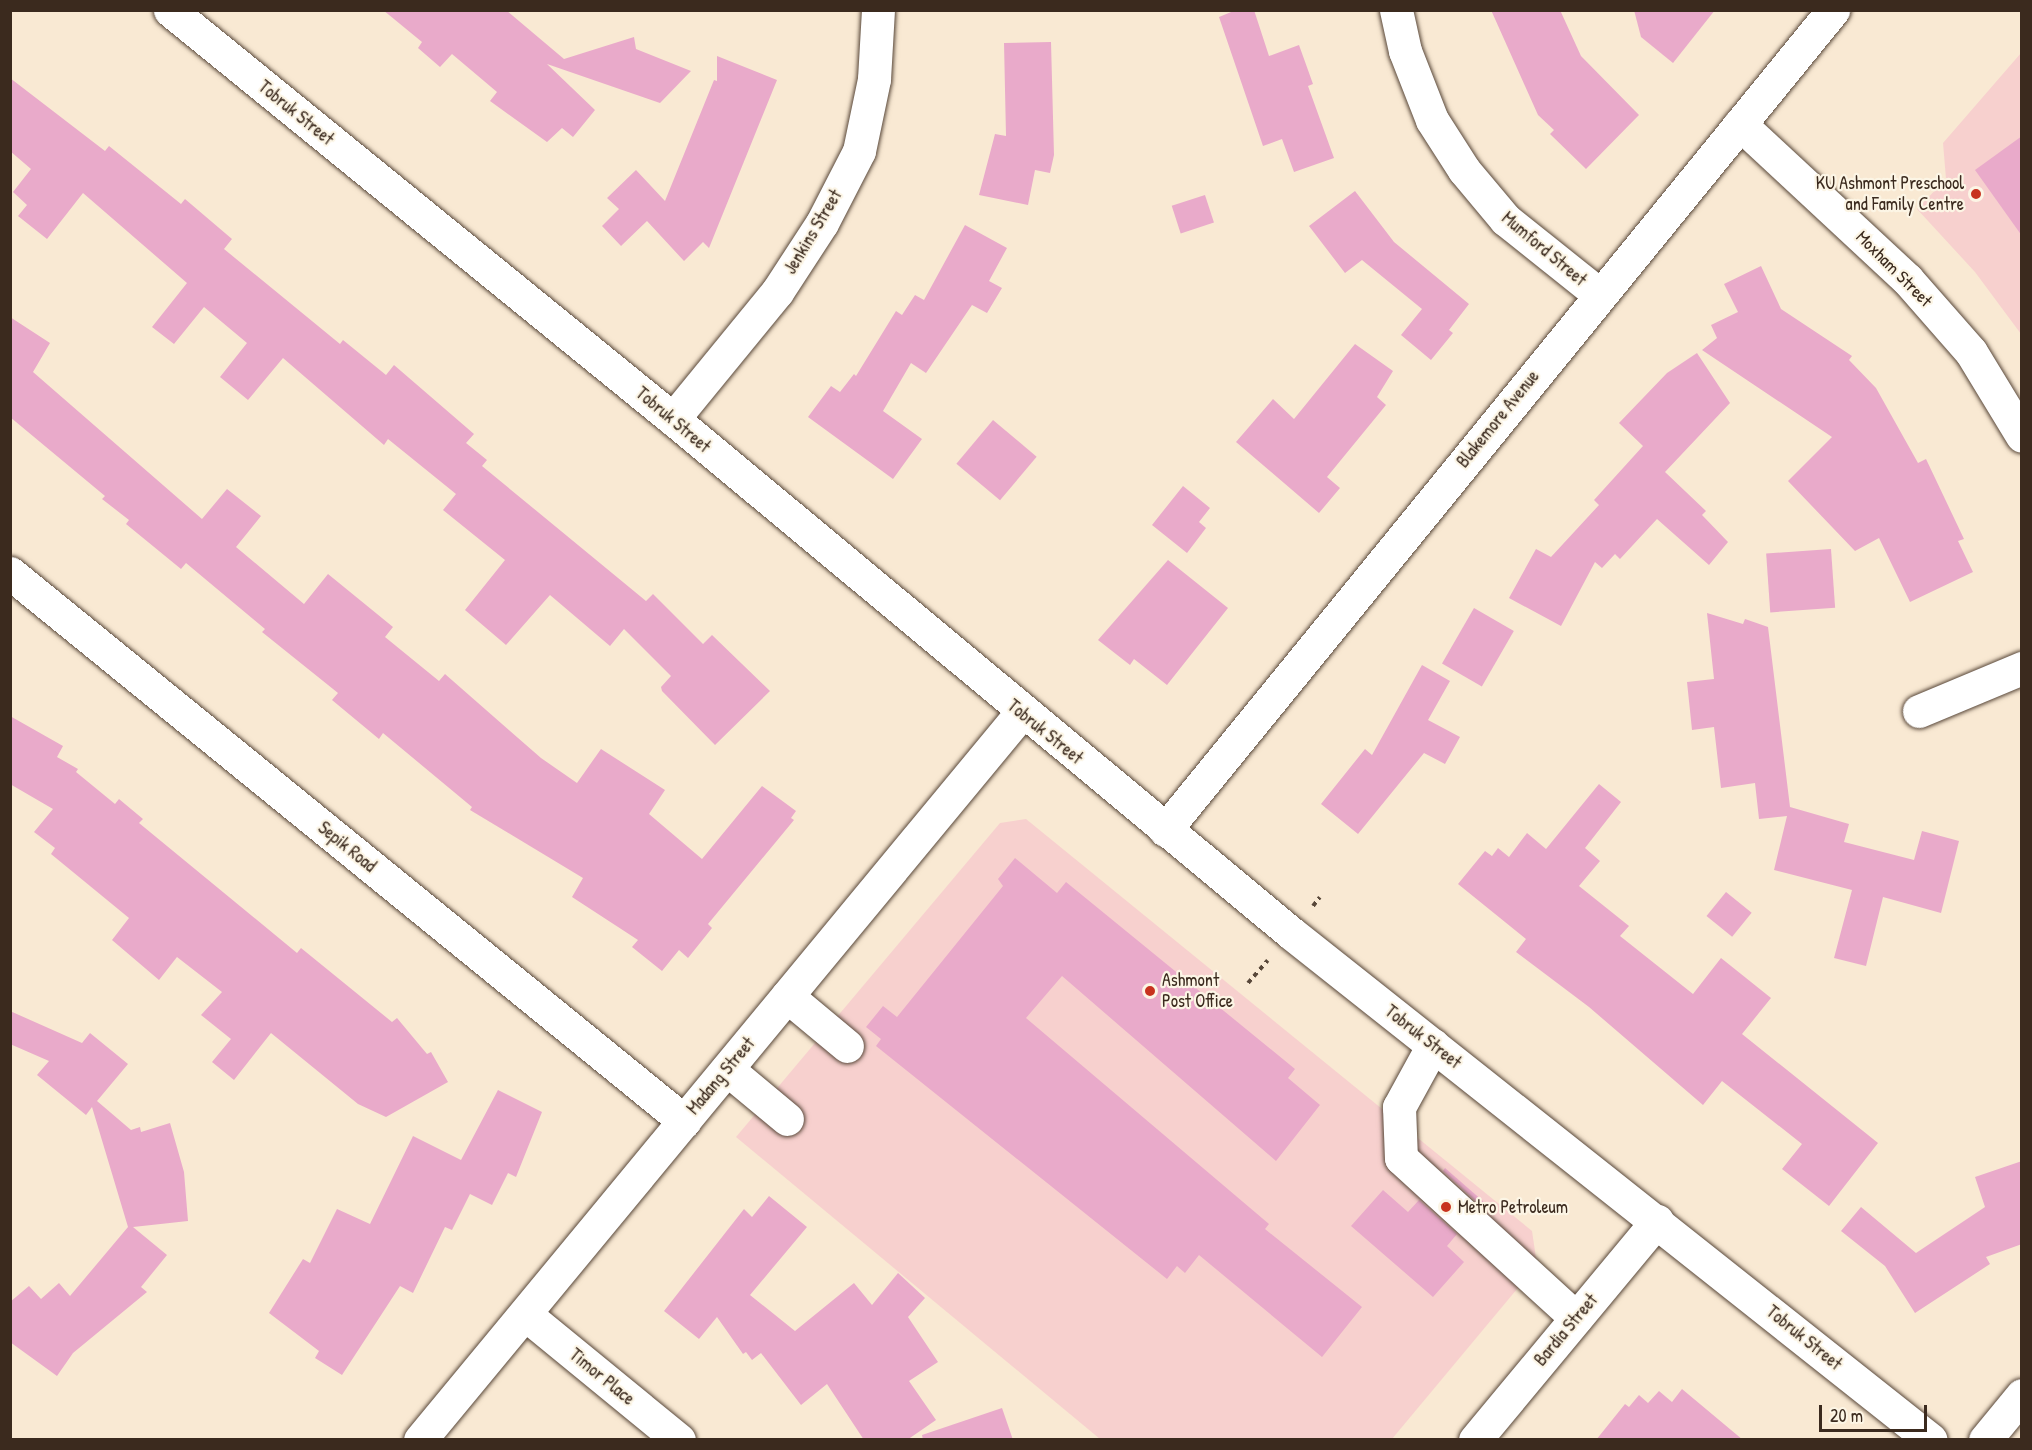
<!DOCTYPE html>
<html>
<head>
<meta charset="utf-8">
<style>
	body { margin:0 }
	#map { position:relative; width:2032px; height:1450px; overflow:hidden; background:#f9e9d3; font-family:"Patrick Hand",sans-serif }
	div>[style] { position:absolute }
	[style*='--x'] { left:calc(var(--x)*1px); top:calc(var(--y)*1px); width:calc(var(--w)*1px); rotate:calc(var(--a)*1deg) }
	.built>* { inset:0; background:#f7d0ce }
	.building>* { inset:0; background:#e9aaca; transform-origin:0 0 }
	.path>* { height:4px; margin-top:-2px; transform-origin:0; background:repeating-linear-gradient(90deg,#584739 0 4.5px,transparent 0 9px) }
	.roads { filter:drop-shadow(0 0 2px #584739) drop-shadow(0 0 2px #584739) }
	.minor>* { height:33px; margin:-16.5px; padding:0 16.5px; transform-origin:16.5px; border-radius:16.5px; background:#fff }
	.dots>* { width:16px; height:16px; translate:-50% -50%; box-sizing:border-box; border:3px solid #fcf5e5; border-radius:50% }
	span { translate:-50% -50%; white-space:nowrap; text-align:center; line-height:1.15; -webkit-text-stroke:4.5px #fcf5e5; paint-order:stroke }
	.street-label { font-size:18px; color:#3b2a1e }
	.poi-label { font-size:18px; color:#3b2a1e }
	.right { translate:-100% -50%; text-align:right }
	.left { translate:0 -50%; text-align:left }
	.frame { position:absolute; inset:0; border:12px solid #3b2a1e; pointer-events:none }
	.scale { position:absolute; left:1819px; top:1405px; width:108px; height:27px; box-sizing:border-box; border:3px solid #3b2a1e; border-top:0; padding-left:8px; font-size:18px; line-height:21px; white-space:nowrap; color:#3b2a1e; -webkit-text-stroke:4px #fcf5e5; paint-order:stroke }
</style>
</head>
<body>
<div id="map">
	<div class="built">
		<div style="clip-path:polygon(2021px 53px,2021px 334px,1975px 272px,1917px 209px,1946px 179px,1943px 143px)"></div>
		<div style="clip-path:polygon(1026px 819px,1532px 1231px,1537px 1265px,1392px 1439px,1100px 1439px,736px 1137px,1000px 823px)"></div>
	</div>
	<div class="building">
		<div style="clip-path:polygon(383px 10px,506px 10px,564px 59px,634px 37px,636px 49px,691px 71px,660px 103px,547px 64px,595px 110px,573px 137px,562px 128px,547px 142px,490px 101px,497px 92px,452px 54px,440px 67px,418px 48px,422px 42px)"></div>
		<div style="clip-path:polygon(1236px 10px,1254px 10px,1269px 56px,1299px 45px,1313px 84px,1308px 86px,1334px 158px,1294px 172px,1282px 139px,1263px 146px,1219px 17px)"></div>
		<div style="clip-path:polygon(1491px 10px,1560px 10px,1581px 56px,1639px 115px,1586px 169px,1550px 134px,1554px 130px,1538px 115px)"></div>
		<div style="clip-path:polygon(1634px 10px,1715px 10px,1673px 63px,1641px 37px)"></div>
		<div style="clip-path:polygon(1051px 42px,1054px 155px,1050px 173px,1035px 170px,1028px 205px,979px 195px,995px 134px,1006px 136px,1004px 43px)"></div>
		<div style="clip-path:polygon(717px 56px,777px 80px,709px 248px,703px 242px,684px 261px,647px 221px,621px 246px,602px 226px,619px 209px,607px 198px,636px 170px,665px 201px,714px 80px,717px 81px)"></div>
		<div style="clip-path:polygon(10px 78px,105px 151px,109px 146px,181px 204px,185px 199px,232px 239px,224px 249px,340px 344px,343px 340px,386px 375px,394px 365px,474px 434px,466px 443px,487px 460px,482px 466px,646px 601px,653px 594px,703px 644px,712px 635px,770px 691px,715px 745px,662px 691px,661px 687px,671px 676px,624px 629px,610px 646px,550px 595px,506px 645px,465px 610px,505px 560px,443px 510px,456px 494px,388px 439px,384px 445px,283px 358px,248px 400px,220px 377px,247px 343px,204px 307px,174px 344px,152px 327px,187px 283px,83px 193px,47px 239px,18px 216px,27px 205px,13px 192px,31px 169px,10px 151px)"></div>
		<div style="clip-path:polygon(2022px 136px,2022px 236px,1975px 170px)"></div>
		<div style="clip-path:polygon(1355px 191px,1394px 242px,1469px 304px,1449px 330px,1453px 333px,1431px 360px,1401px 335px,1422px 309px,1362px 260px,1345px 273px,1309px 226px)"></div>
		<div style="left:1205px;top:195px;width:29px;height:35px;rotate:72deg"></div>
		<div style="clip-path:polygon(965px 225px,1007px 248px,989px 281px,1002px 288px,987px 313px,972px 305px,926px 373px,911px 363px,883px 411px,922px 439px,893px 479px,808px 417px,831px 386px,840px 392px,854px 374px,856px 376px,896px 311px,902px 315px,915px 295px,924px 300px)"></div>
		<div style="clip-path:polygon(1761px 266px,1781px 309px,1852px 356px,1849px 360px,1876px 388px,1918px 463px,1926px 459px,1964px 539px,1958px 541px,1973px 572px,1910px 602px,1879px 538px,1855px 551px,1788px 481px,1832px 437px,1702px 350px,1717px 338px,1711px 325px,1738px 312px,1724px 284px)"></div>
		<div style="clip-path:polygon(10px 317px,50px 343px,33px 372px,202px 519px,227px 489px,261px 516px,236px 547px,304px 604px,328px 574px,393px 627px,385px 637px,439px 681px,445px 674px,541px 758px,577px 783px,601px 749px,665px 790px,649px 814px,702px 859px,762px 786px,796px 811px,791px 818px,794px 820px,708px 924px,712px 928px,688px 958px,679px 950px,662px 971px,632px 947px,638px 940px,572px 897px,583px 878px,470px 810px,472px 807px,383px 733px,379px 739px,332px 700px,338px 693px,262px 632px,265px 629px,186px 563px,181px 569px,126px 524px,129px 520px,102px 499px,105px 496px,10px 417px)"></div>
		<div style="clip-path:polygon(1355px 344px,1393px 371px,1377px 397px,1386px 405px,1327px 477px,1340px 488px,1319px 513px,1236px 442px,1273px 399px,1294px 419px)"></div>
		<div style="clip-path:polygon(1697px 353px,1730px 403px,1665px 472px,1706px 511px,1702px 515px,1728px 542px,1709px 565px,1657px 519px,1620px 559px,1615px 554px,1602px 568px,1595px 562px,1561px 626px,1509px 598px,1536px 549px,1551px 557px,1599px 505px,1594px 500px,1643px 446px,1619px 423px,1667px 373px)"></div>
		<div style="left:993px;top:420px;width:57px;height:57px;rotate:40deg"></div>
		<div style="clip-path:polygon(1183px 486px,1210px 508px,1199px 522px,1206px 528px,1187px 553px,1152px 525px)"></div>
		<div style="left:1831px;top:549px;width:59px;height:65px;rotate:86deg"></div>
		<div style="clip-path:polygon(1168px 560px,1228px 608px,1167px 685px,1134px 659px,1130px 665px,1098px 640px)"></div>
		<div style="left:1474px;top:608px;width:46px;height:64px;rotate:30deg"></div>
		<div style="clip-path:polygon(1707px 613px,1743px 624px,1745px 619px,1768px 627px,1790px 807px,1849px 824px,1844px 842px,1914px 860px,1922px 831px,1959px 841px,1941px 913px,1883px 897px,1866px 966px,1834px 958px,1852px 890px,1774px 870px,1787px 816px,1759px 819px,1755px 783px,1721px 788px,1714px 727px,1692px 730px,1687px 682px,1714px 679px)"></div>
		<div style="clip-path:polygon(1422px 665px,1450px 681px,1428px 720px,1460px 737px,1445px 764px,1424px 753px,1358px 834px,1321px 804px,1365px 749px,1372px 755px)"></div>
		<div style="clip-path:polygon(10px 716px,63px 746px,57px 757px,78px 769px,76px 772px,115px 804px,119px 799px,143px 819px,139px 823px,297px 953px,301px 948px,392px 1022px,397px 1018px,427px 1054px,431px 1052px,448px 1082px,386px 1117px,358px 1104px,271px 1033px,234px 1080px,212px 1062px,231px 1039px,201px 1015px,222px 992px,177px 957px,159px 980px,112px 940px,129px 918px,51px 854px,55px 848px,34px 832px,53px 809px,10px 784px)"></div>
		<div style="clip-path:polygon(1599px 784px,1621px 802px,1585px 848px,1600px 861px,1579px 886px,1629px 926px,1620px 936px,1693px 994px,1721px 958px,1771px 998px,1742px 1034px,1878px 1143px,1829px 1206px,1782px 1169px,1802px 1144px,1722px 1081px,1703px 1105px,1589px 1007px,1516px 952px,1526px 939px,1458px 884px,1485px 851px,1492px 856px,1498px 848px,1509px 857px,1527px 833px,1546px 849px)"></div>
		<div style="clip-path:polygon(1015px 858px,1057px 893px,1066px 882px,1295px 1069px,1288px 1078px,1320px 1105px,1276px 1161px,1062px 976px,1026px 1018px,1269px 1224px,1265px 1229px,1362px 1307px,1322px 1357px,1199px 1255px,1185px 1273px,1177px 1266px,1167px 1279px,876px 1046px,881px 1039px,866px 1027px,883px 1006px,897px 1017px,1003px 886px,998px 879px)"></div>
		<div style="left:1726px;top:892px;width:33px;height:31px;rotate:39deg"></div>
		<div style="clip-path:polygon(10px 1011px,82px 1043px,90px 1033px,128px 1064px,97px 1101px,131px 1130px,140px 1127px,141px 1132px,170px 1123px,184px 1172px,188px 1221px,133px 1227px,167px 1255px,141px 1287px,147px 1292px,73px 1353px,57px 1376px,10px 1342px,10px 1302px,29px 1286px,41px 1299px,59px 1283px,70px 1296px,128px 1227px,92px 1107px,86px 1115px,37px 1075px,49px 1061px,10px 1044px)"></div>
		<div style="clip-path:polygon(498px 1090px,542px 1112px,516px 1177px,508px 1173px,492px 1205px,470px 1194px,452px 1230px,445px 1227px,413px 1293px,400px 1286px,342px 1375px,315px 1358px,319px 1351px,269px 1313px,303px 1259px,310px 1263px,337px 1209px,370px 1224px,413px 1136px,461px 1160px)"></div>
		<div style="clip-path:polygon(2022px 1161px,2022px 1244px,1986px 1257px,1990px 1264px,1915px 1313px,1885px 1266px,1841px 1231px,1861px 1207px,1916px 1253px,1985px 1207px,1975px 1177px)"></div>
		<div style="clip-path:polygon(1445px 1168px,1484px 1202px,1481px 1206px,1443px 1171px)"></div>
		<div style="clip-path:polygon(1383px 1190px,1408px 1212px,1419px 1200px,1457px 1234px,1447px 1246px,1464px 1262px,1433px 1297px,1351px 1226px)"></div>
		<div style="clip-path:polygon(769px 1196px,807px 1227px,750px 1295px,795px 1331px,854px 1283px,872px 1305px,898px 1273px,925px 1298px,908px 1317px,938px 1362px,909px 1381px,936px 1420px,907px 1440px,864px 1440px,827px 1384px,801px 1405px,761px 1353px,752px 1360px,746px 1352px,743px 1354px,717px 1317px,699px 1339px,664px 1311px,744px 1209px,752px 1217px)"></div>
		<div style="clip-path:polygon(1682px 1389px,1743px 1440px,1596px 1440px,1625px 1404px,1629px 1407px,1639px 1395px,1648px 1403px,1659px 1391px,1672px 1402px)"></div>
		<div style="clip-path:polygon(1002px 1408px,1013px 1440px,923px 1440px,922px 1435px)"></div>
	</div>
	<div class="path">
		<div style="--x:1313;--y:906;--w:11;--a:-52"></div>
		<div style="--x:1248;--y:983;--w:30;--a:-49"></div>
	</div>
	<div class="roads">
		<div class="minor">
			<div style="--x:170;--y:10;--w:648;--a:39.12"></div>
			<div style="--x:673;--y:419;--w:804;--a:39.75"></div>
			<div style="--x:1291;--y:933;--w:816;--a:38.39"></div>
			<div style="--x:1396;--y:10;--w:42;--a:77.6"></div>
			<div style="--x:1405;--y:51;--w:74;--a:68.6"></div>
			<div style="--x:1432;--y:120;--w:59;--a:57.4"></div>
			<div style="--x:1464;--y:170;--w:65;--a:50"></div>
			<div style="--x:1506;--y:220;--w:120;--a:38.6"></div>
			<div style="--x:1740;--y:124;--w:228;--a:42.9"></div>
			<div style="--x:1907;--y:279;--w:97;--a:48.8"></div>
			<div style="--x:1971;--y:352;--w:98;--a:58.7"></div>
			<div style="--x:673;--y:419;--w:164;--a:-50.7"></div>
			<div style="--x:777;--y:292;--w:82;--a:-56.9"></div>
			<div style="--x:822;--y:223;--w:81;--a:-62.8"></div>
			<div style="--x:859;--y:151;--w:74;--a:-78.2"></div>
			<div style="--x:874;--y:79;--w:69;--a:-86.7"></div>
			<div style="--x:10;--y:573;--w:869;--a:39.11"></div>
			<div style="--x:1919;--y:711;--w:112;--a:-22.7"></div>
			<div style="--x:1165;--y:830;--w:1058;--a:-50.83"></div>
			<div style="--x:787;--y:996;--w:78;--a:39.8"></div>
			<div style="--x:1433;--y:1045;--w:71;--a:118.7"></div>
			<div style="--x:1399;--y:1107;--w:51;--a:87.8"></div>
			<div style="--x:1401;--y:1158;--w:237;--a:42.4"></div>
			<div style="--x:727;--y:1069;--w:78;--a:39.8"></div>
			<div style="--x:525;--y:1314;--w:199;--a:39.3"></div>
			<div style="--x:420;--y:1440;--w:943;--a:-50.42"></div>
			<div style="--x:1475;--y:1440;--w:285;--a:-50.3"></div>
			<div style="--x:1985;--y:1440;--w:58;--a:-50.6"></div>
		</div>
	</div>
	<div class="dots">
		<div style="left:1976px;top:194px;background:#c8321e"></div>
		<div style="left:1150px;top:991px;background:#c8321e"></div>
		<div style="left:1446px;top:1207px;background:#c8321e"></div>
	</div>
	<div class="street-label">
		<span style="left:296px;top:113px;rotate:39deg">Tobruk Street</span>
		<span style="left:813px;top:232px;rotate:-59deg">Jenkins Street</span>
		<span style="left:1544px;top:249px;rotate:40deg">Mumford Street</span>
		<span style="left:1894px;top:269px;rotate:45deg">Moxham Street</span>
		<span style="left:1498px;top:419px;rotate:-51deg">Blakemore Avenue</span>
		<span style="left:673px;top:420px;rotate:40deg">Tobruk Street</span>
		<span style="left:1045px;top:732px;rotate:39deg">Tobruk Street</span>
		<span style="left:347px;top:847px;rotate:39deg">Sepik Road</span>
		<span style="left:1423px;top:1037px;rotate:38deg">Tobruk Street</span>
		<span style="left:721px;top:1076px;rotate:-50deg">Madang Street</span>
		<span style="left:1566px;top:1330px;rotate:-50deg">Bardia Street</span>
		<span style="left:1804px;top:1338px;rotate:39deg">Tobruk Street</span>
		<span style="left:602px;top:1377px;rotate:39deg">Timor Place</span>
	</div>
	<div class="poi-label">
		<span class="right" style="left:1964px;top:194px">KU Ashmont Preschool<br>and Family Centre</span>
		<span class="left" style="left:1162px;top:991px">Ashmont<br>Post Office</span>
		<span class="left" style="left:1458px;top:1207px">Metro Petroleum</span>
	</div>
	<div class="frame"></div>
	<div class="scale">20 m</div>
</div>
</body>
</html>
